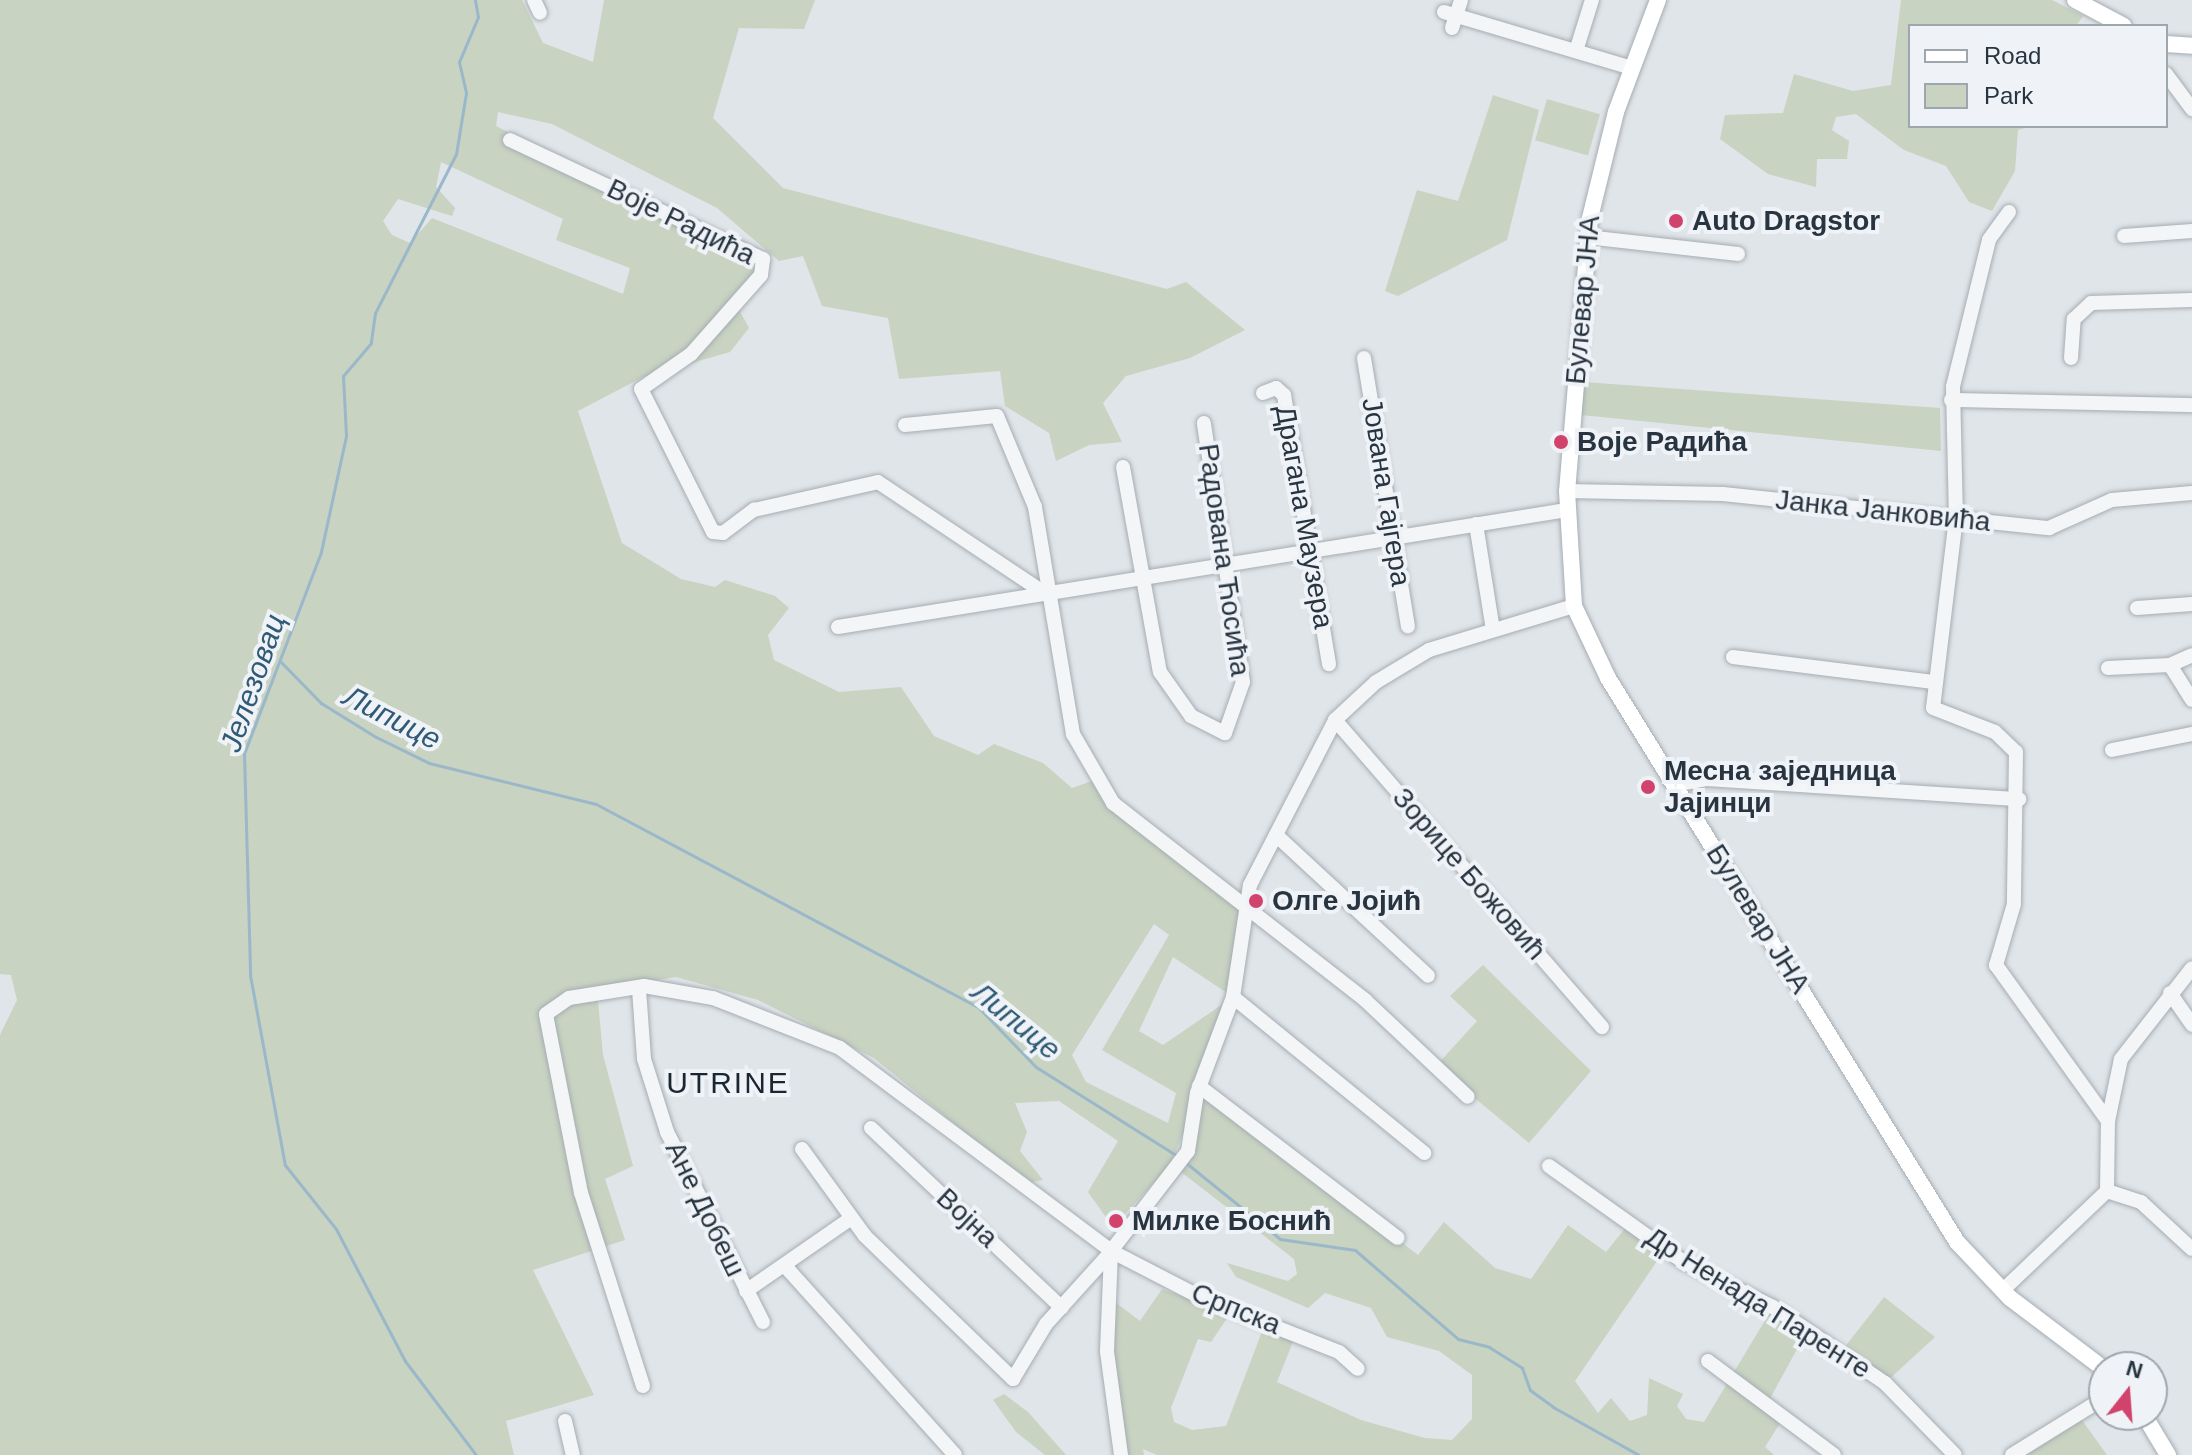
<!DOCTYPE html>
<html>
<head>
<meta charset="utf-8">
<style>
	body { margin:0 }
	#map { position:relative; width:2192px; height:1455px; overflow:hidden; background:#e0e5e9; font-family:Arial,sans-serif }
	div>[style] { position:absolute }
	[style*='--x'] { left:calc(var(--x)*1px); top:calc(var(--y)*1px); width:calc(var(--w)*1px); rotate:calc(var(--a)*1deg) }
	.green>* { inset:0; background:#c8d3c1; transform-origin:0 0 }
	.stream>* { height:3px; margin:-1.5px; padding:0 1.5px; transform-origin:1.5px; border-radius:1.5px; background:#9ab8ca }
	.roads { filter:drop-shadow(0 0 2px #a5adb3) drop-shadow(0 0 2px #a5adb3) }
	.minor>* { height:14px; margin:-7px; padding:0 7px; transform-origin:7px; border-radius:7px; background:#f3f5f7 }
	.major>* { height:16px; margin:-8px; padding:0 8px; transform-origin:8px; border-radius:8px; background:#fff }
	.dots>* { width:22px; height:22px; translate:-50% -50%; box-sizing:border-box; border:4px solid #eff3f7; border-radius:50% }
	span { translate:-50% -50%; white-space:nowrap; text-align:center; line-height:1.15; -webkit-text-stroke:8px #eff3f7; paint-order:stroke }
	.poi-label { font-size:28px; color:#283541; font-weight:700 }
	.left { translate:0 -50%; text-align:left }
	.street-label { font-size:28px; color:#283541 }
	.water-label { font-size:30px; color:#315a76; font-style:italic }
	.neighbourhood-label { font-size:30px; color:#1a2632; letter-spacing:2px }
	.legend { position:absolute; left:1908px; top:24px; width:260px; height:104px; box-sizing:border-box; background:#eff3f7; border:2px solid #9fa7ae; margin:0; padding:10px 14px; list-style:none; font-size:24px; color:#283541 }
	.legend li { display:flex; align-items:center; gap:16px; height:40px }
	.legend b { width:40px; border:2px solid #9fa7ae }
	.north { position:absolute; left:2088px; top:1351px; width:80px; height:80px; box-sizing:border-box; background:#eff3f7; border:2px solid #9fa7ae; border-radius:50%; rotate:17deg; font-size:22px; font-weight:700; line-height:32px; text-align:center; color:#283541 }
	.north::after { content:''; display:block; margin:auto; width:28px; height:36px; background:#d1426d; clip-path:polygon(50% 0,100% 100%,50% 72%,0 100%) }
</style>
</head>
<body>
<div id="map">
	<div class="green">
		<div style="clip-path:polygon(evenodd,0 0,522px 0,543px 43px,593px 62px,604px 0,815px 0,804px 29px,739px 28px,713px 118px,783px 188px,1167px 289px,1186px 282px,1245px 330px,1190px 358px,1126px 376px,1103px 403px,1122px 442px,1089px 445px,1056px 461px,1049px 433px,1005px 406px,1000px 371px,899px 379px,888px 318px,822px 306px,803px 256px,779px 261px,717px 208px,552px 124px,498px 112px,496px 126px,759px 260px,762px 270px,732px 297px,749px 328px,730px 352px,643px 377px,578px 411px,622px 543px,681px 579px,715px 587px,725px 580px,775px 596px,789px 608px,768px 635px,774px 660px,839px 692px,901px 687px,934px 736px,978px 755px,994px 744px,1043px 763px,1072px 788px,1092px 781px,1243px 912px,1233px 997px,1200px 1086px,1418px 1255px,1444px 1222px,1495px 1268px,1531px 1279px,1568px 1225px,1606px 1252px,1631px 1221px,1666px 1248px,1575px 1381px,1598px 1413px,1611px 1398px,1630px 1421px,1647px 1415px,1649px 1378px,1683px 1394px,1677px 1406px,1686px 1419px,1704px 1422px,1773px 1307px,1808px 1329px,1767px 1404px,1784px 1417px,1765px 1447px,1774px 1455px,1157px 1455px,1143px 1449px,1144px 1455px,1122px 1455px,1108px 1364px,1111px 1299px,1140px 1321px,1162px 1289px,1230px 1314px,1211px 1342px,1198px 1339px,1171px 1408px,1174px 1422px,1192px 1430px,1226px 1426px,1266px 1321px,1296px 1334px,1277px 1382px,1361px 1420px,1425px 1438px,1452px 1440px,1472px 1419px,1472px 1375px,1439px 1351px,1387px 1337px,1371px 1308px,1325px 1293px,1308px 1308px,1236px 1277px,1227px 1263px,1288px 1281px,1297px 1274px,1294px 1259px,1177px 1169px,1188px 1149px,1194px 1107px,1170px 1165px,1113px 1227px,1088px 1192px,1118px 1141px,1059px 1101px,1015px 1103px,1027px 1132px,1020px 1151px,1043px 1180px,1027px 1183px,874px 1058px,758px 1000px,676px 977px,597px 990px,603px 1055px,633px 1166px,605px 1179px,625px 1240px,533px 1270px,594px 1395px,506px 1421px,514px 1455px,0 1455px,0 1035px,17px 1000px,11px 975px,0 974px,0 0,441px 162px,563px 219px,556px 240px,630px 268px,623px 294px,432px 218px,410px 243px,392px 235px,383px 221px,398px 199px,452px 216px,455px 208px,436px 187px,441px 162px,0 0,1154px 924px,1169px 935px,1102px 1050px,1176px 1093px,1168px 1123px,1086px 1082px,1072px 1055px,1154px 924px,0 0,1173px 957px,1233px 997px,1163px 1045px,1139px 1031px,1173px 957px)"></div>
		<div style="clip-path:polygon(1901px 0,2052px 0,2083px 16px,2076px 26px,1910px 26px,1910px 126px,2031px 126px,2018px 130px,2015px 171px,1992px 211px,1969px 202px,1946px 166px,1904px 150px,1856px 114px,1836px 117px,1832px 130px,1849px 141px,1847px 159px,1817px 159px,1816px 187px,1768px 174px,1720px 139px,1725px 115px,1783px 113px,1794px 74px,1853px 91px,1891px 85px)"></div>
		<div style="clip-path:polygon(1493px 95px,1539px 110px,1507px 240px,1398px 296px,1385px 291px,1417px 190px,1458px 201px)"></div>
		<div style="left:1547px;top:99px;width:55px;height:43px;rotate:16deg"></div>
		<div style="clip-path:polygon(1584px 382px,1940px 408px,1941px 451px,1581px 415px)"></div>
		<div style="clip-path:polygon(1483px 965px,1591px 1071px,1529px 1143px,1436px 1066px,1477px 1021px,1450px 996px)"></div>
		<div style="clip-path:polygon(1884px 1297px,1935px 1337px,1885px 1383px,1840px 1353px)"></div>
		<div style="clip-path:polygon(1004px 1394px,1028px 1412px,1066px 1455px,1045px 1455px,1016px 1432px,993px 1400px)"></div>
		<div style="clip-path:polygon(2079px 1416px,2107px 1455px,2019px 1455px)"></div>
	</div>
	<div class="stream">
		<div style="--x:475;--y:0;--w:17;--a:80"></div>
		<div style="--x:478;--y:17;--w:49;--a:112.9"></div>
		<div style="--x:459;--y:62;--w:32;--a:77"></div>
		<div style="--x:466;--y:93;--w:62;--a:99.3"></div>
		<div style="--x:456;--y:154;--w:178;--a:117"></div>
		<div style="--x:375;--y:313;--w:30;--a:98"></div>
		<div style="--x:371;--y:343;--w:43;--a:130.3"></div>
		<div style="--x:343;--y:376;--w:60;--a:87.1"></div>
		<div style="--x:346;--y:436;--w:119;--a:102.2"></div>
		<div style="--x:321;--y:552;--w:216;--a:110.9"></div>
		<div style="--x:244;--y:754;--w:221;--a:88.4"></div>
		<div style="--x:250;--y:975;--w:193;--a:79.6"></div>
		<div style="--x:285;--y:1165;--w:82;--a:51.4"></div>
		<div style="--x:336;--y:1229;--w:149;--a:62.4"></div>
		<div style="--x:405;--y:1361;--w:118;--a:52.9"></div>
		<div style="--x:280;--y:661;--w:59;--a:45.7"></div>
		<div style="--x:321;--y:703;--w:65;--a:31.7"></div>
		<div style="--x:376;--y:737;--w:59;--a:26.1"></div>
		<div style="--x:429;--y:763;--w:172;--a:13.8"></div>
		<div style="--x:596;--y:804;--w:434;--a:28"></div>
		<div style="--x:979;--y:1008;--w:82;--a:46"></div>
		<div style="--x:1036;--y:1067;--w:169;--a:32.2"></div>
		<div style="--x:1185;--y:1162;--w:122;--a:39"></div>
		<div style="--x:1280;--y:1239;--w:76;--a:8.3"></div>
		<div style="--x:1355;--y:1250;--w:136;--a:40.8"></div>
		<div style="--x:1458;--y:1339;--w:32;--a:14"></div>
		<div style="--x:1489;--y:1347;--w:39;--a:32"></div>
		<div style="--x:1522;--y:1368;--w:23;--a:70"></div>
		<div style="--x:1530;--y:1390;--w:29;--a:36"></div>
		<div style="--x:1553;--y:1407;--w:98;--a:29.2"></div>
	</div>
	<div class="roads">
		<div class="minor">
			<div style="--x:534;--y:0;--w:14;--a:65"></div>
			<div style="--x:1444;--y:12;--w:196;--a:16.6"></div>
			<div style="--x:1452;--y:28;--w:29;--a:-72"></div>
			<div style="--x:1576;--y:51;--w:53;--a:-72.6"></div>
			<div style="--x:2166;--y:74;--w:44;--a:53.4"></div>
			<div style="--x:510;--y:140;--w:280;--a:25.2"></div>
			<div style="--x:763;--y:259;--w:16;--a:97"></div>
			<div style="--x:761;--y:275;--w:106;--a:131.5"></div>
			<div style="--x:691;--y:354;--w:61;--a:145"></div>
			<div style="--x:641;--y:389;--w:160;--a:63.3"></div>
			<div style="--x:713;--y:532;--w:10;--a:6"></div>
			<div style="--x:723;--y:533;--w:39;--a:-37"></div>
			<div style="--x:754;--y:510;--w:127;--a:-12.7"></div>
			<div style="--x:878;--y:482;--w:202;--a:33.7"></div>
			<div style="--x:2009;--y:212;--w:34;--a:126"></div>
			<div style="--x:1989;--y:240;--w:151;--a:103.8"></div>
			<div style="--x:1953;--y:387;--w:131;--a:88.7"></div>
			<div style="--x:1956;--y:518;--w:191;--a:96.9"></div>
			<div style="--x:1933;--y:708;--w:66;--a:21.2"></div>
			<div style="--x:1995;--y:732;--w:29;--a:44"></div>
			<div style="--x:2016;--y:752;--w:152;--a:90.8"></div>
			<div style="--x:2014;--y:904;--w:64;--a:106.4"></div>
			<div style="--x:1996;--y:965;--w:192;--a:54.3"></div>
			<div style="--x:2124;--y:236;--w:68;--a:-4.2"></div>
			<div style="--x:1587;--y:237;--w:152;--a:6.4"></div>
			<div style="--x:1364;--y:358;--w:272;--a:80.7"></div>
			<div style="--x:2071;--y:358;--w:39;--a:-86"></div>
			<div style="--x:2074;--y:319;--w:23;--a:-43"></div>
			<div style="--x:2091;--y:303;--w:101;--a:-1.7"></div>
			<div style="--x:1263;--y:393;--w:14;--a:-21"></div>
			<div style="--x:1276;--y:388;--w:11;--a:41"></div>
			<div style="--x:1284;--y:395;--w:273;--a:80.5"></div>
			<div style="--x:1951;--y:400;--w:241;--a:1.2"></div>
			<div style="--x:905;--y:425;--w:92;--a:-5.6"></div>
			<div style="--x:997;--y:416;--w:99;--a:67.3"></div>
			<div style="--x:1035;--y:507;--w:230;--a:80.5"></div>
			<div style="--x:1073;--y:734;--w:80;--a:59.9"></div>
			<div style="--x:1113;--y:803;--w:320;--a:38"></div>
			<div style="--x:1365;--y:1000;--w:141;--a:43.3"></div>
			<div style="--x:1123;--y:467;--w:208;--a:79.8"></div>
			<div style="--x:1160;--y:672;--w:54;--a:54.8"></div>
			<div style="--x:1191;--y:716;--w:38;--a:27"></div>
			<div style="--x:1225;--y:733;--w:54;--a:-70.6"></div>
			<div style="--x:1243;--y:682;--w:262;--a:-98.6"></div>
			<div style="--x:1567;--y:491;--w:156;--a:1.1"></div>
			<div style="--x:1723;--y:494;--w:328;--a:6"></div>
			<div style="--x:2049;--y:528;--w:69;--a:-24"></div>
			<div style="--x:2112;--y:500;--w:80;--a:-5"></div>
			<div style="--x:1476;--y:524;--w:107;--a:80.9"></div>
			<div style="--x:2137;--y:608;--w:55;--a:-4.2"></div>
			<div style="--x:838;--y:627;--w:738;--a:-9.12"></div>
			<div style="--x:1733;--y:657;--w:202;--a:7.1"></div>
			<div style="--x:2170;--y:665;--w:41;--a:57.8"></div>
			<div style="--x:2108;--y:668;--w:62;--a:-2.8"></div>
			<div style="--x:2170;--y:665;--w:24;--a:-24"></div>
			<div style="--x:1335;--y:720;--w:407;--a:49"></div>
			<div style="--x:2112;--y:750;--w:82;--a:-11.3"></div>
			<div style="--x:1673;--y:785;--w:35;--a:-10"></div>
			<div style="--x:1707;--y:779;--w:313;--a:3.7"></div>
			<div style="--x:1276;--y:835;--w:207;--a:42.8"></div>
			<div style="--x:639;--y:989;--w:70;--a:85.9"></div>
			<div style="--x:644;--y:1059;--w:77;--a:72.5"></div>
			<div style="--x:667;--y:1132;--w:213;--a:63.2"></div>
			<div style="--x:2170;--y:993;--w:39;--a:55"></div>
			<div style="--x:1233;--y:997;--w:247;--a:39.2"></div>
			<div style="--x:1199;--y:1086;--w:250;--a:37.4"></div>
			<div style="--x:871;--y:1128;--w:262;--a:43.3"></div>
			<div style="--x:802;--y:1149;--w:107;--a:54.1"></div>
			<div style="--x:865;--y:1236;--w:206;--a:44"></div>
			<div style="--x:1013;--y:1379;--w:64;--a:-59"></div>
			<div style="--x:1046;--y:1324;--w:97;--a:-47.9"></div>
			<div style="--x:1549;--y:1166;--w:167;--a:35.5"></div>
			<div style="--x:1685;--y:1263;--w:98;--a:26.6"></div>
			<div style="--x:1773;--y:1307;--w:135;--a:34.2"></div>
			<div style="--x:1885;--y:1383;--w:100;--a:45.8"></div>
			<div style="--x:2107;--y:1191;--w:36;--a:18"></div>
			<div style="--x:2141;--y:1202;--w:69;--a:42.7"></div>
			<div style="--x:785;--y:1266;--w:254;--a:48"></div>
			<div style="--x:746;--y:1291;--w:126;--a:-34.7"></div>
			<div style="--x:2002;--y:1291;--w:145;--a:-43.6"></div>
			<div style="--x:2107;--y:1191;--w:70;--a:-89.2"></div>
			<div style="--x:2108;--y:1121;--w:63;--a:-78.2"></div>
			<div style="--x:2121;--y:1059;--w:115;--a:-52"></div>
			<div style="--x:1708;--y:1361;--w:157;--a:36.7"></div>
			<div style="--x:643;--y:1386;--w:203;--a:-107.8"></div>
			<div style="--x:581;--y:1193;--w:182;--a:-101.1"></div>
			<div style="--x:546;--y:1014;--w:28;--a:-35"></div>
			<div style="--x:569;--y:998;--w:76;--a:-9.1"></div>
			<div style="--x:644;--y:986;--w:70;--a:9.9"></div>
			<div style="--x:713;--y:998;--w:136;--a:21.5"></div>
			<div style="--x:840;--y:1048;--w:339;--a:36.8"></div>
			<div style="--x:1111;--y:1251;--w:105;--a:27.3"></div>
			<div style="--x:1204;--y:1299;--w:145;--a:21.4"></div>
			<div style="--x:1339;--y:1352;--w:25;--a:42"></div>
			<div style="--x:565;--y:1421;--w:35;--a:77"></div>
			<div style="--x:1121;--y:1455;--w:105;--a:-97.7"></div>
			<div style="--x:1107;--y:1351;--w:100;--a:-87.7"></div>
			<div style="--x:1111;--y:1251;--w:126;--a:-52.4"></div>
			<div style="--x:1188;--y:1151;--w:59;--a:-81.2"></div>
			<div style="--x:1197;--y:1093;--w:103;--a:-69.4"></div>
			<div style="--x:1233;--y:997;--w:113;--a:-81.4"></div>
			<div style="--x:1250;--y:885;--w:186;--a:-62.7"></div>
			<div style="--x:1335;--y:720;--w:56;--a:-42.8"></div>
			<div style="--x:1376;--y:682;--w:62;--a:-31.1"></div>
			<div style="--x:1429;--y:650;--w:152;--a:-16.9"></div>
			<div style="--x:2012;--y:1455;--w:108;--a:-31.8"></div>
		</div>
		<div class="major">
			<div style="--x:1658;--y:0;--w:120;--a:110.6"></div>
			<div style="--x:1616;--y:112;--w:109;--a:103.8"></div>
			<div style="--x:1590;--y:218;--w:274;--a:94.8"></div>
			<div style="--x:1567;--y:491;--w:115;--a:86.5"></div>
			<div style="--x:1574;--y:606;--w:80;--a:64.7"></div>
			<div style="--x:1608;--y:678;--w:663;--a:58.25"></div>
			<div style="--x:1957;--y:1242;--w:77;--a:46.6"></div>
			<div style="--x:2010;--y:1298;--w:118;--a:37.1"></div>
			<div style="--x:2075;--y:0;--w:55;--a:28"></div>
			<div style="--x:2166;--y:44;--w:26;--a:4"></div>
			<div style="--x:2144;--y:1415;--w:47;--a:59"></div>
		</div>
	</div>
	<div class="dots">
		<div style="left:1676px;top:221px;background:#d1426d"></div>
		<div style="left:1561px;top:442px;background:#d1426d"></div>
		<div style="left:1648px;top:787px;background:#d1426d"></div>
		<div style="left:1256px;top:901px;background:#d1426d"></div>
		<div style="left:1116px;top:1221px;background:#d1426d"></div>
	</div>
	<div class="poi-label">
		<span class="left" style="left:1692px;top:221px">Auto Dragstor</span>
		<span class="left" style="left:1577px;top:442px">Воје Радића</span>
		<span class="left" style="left:1664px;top:787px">Месна заједница<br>Јајинци</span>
		<span class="left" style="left:1272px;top:901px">Олге Јојић</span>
		<span class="left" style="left:1132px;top:1221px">Милке Боснић</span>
	</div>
	<div class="street-label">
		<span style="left:681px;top:222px;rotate:26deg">Воје Радића</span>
		<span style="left:1583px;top:300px;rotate:-85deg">Булевар ЈНА</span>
		<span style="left:1386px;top:492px;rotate:81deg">Јована Гајгера</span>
		<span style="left:1883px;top:511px;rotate:6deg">Јанка Јанковића</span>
		<span style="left:1304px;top:517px;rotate:80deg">Драгана Маузера</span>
		<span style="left:1224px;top:560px;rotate:82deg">Радована Ћосића</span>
		<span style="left:1469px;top:874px;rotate:49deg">Зорице Божовић</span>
		<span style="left:1758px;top:919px;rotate:58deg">Булевар ЈНА</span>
		<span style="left:705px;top:1209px;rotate:64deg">Ане Добеш</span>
		<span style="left:967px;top:1218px;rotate:43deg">Војна</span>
		<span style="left:1758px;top:1303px;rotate:32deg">Др Ненада Паренте</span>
		<span style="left:1236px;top:1309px;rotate:22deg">Српска</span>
	</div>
	<div class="water-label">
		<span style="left:253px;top:683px;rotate:-71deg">Јелезовац</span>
		<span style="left:392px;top:718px;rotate:27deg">Липице</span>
		<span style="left:1016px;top:1021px;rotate:39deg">Липице</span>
	</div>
	<div class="neighbourhood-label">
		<span style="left:728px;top:1083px">UTRINE</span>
	</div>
	<ul class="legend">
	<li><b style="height:10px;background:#fff"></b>Road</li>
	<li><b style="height:22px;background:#c8d3c1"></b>Park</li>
	</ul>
	<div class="north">N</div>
</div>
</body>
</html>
